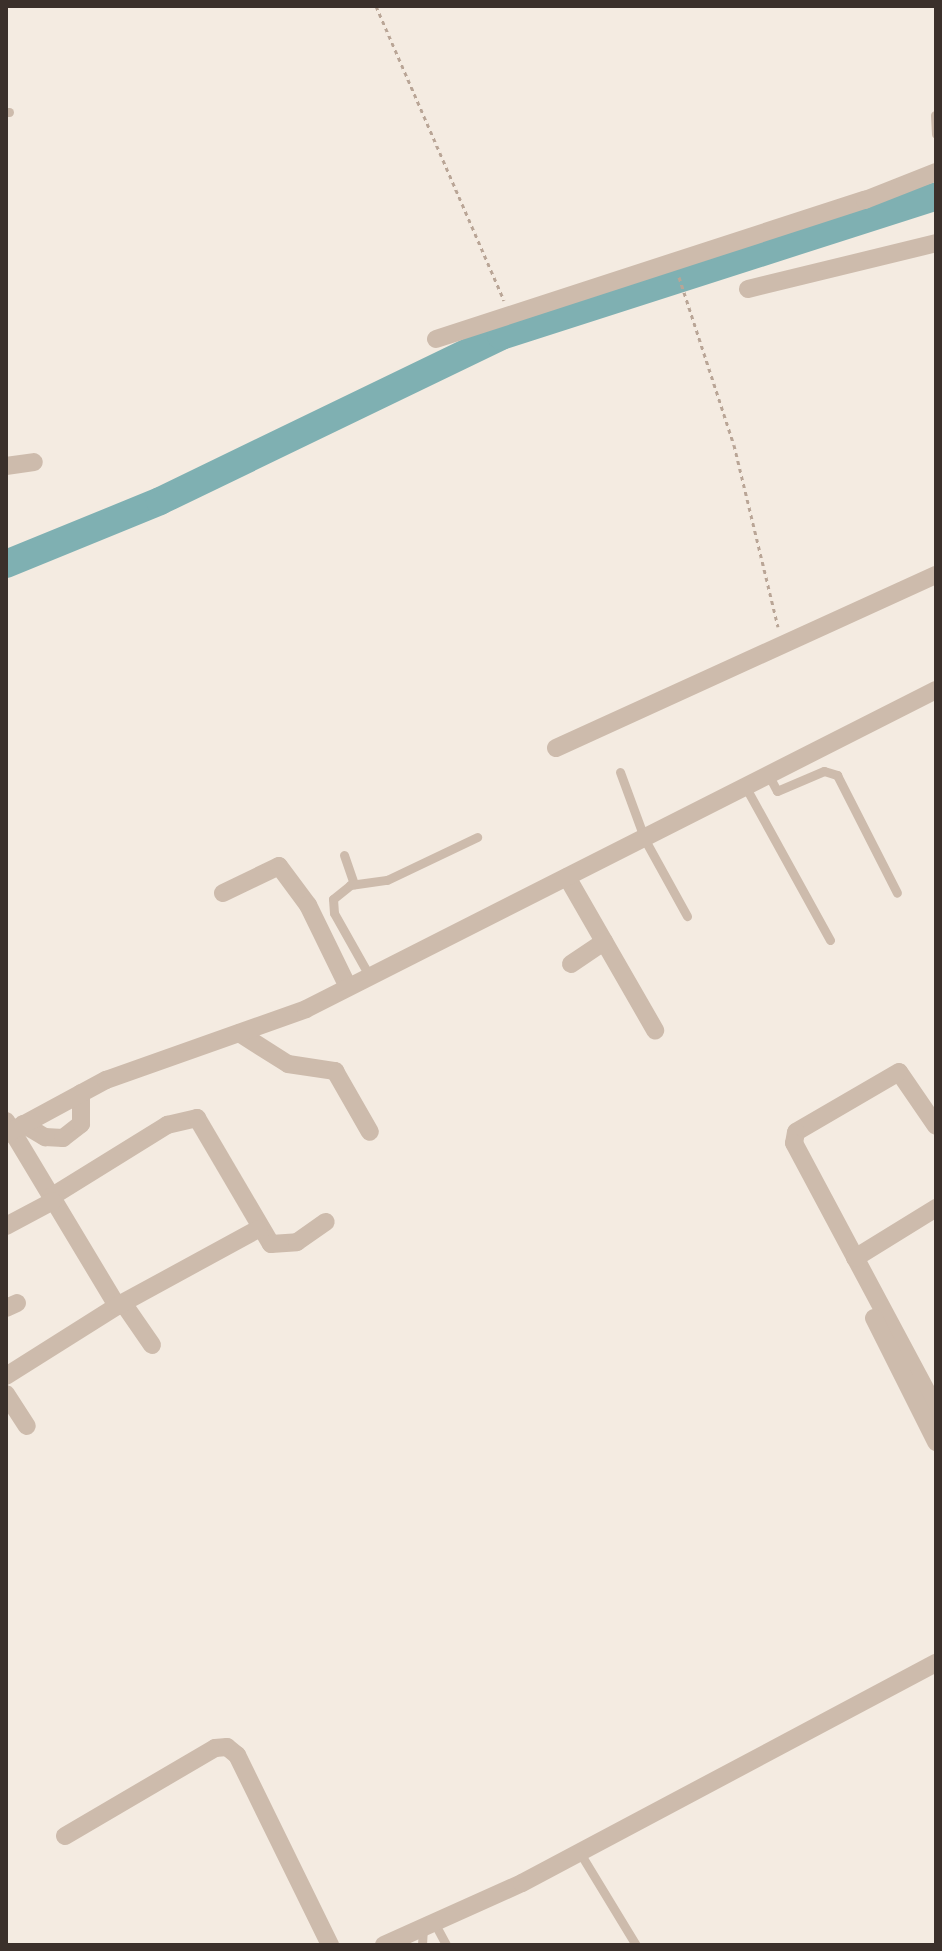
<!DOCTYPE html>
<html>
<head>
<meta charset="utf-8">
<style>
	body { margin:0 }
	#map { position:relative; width:942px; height:1951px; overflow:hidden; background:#f4ebe1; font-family:Barlow,sans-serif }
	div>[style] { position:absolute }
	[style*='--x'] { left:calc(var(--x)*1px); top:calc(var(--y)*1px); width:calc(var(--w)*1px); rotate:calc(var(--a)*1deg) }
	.river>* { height:28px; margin:-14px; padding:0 14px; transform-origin:14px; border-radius:14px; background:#7fb0b2 }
	.path>* { height:3px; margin-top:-1.5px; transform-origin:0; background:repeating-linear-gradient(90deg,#b9a596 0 4px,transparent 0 8px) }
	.service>* { height:9px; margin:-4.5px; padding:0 4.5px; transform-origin:4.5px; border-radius:4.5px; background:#cdbbac }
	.minor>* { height:18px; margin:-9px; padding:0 9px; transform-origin:9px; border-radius:9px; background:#cdbbac }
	span { translate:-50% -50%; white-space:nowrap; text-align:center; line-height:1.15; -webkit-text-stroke:6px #fbf5ee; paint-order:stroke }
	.frame { position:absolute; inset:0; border:8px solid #3b302b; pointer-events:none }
</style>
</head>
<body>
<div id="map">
	<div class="river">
		<div style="--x:6;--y:564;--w:166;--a:-22.2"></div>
		<div style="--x:160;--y:501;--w:379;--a:-25.8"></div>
		<div style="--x:501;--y:336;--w:457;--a:-17.8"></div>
	</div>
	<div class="path">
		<div style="--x:376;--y:6;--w:321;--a:66.5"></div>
		<div style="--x:679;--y:277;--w:177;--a:71.9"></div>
		<div style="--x:734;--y:445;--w:187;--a:76.4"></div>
	</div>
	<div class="service">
		<div style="--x:6;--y:112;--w:3;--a:0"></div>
		<div style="--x:935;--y:115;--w:19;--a:87"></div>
		<div style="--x:620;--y:772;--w:72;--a:69.8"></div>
		<div style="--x:645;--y:840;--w:87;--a:61.1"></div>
		<div style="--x:768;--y:774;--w:19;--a:62"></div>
		<div style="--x:777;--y:791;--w:51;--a:-23.1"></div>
		<div style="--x:824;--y:771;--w:14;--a:17"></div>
		<div style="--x:837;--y:775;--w:132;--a:63"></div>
		<div style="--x:745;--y:786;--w:176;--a:61.1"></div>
		<div style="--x:344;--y:855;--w:31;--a:71"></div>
		<div style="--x:370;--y:977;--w:73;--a:-119.4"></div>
		<div style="--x:334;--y:913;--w:14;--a:-94"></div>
		<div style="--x:333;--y:899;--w:22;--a:-39"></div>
		<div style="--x:350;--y:885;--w:37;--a:-8"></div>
		<div style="--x:387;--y:880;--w:100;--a:-25.5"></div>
		<div style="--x:580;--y:1853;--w:108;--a:58.7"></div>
		<div style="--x:435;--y:1924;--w:24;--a:62"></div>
		<div style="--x:422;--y:1945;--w:17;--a:-87"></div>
	</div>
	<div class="minor">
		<div style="--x:748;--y:289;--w:194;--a:-13.7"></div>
		<div style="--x:436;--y:339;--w:451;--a:-18"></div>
		<div style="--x:865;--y:200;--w:76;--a:-21.5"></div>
		<div style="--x:6;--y:466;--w:28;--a:-8"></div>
		<div style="--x:556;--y:748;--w:418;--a:-24.5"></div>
		<div style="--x:567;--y:877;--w:177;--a:60.1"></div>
		<div style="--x:223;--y:893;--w:62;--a:-25.7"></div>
		<div style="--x:279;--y:866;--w:49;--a:53.4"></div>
		<div style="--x:308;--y:905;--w:91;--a:64"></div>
		<div style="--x:571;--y:964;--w:40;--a:-34"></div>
		<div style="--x:239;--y:1033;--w:58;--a:32.3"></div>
		<div style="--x:288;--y:1064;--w:48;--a:8.5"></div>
		<div style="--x:335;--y:1071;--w:70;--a:60.2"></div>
		<div style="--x:6;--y:1121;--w:216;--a:59"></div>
		<div style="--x:23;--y:1124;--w:26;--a:31"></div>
		<div style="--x:45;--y:1137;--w:18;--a:3"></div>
		<div style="--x:63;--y:1138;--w:23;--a:-38"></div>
		<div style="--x:81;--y:1124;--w:31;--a:-90"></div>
		<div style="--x:936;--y:1126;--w:65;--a:-124.4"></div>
		<div style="--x:899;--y:1072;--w:119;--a:149.8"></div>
		<div style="--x:796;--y:1132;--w:11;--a:100"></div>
		<div style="--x:794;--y:1143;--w:302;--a:61.9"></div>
		<div style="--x:6;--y:1134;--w:114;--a:-28.4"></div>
		<div style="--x:106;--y:1080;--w:212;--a:-19.5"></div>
		<div style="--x:306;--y:1009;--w:706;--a:-26.86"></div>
		<div style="--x:51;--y:1197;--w:137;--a:-31.8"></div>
		<div style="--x:167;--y:1125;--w:31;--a:-13"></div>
		<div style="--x:197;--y:1118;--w:146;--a:59.6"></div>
		<div style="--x:271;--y:1244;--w:26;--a:-4"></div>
		<div style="--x:297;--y:1242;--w:35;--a:-35"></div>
		<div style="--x:6;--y:1226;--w:53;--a:-28"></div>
		<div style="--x:855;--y:1258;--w:95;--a:-31.7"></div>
		<div style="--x:123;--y:1303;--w:51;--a:55.4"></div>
		<div style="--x:6;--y:1308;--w:12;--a:-24"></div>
		<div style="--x:874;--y:1318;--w:139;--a:63.4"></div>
		<div style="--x:6;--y:1376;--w:131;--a:-32.2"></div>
		<div style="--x:117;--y:1306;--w:161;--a:-28.6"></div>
		<div style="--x:6;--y:1394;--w:38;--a:57"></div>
		<div style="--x:65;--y:1836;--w:174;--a:-30.4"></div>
		<div style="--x:215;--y:1748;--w:12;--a:-5"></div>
		<div style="--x:227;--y:1747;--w:13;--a:39"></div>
		<div style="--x:237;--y:1755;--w:212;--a:63.9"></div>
		<div style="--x:384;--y:1945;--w:151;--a:-24.2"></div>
		<div style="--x:522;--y:1883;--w:469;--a:-28"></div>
	</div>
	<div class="frame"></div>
</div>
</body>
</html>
